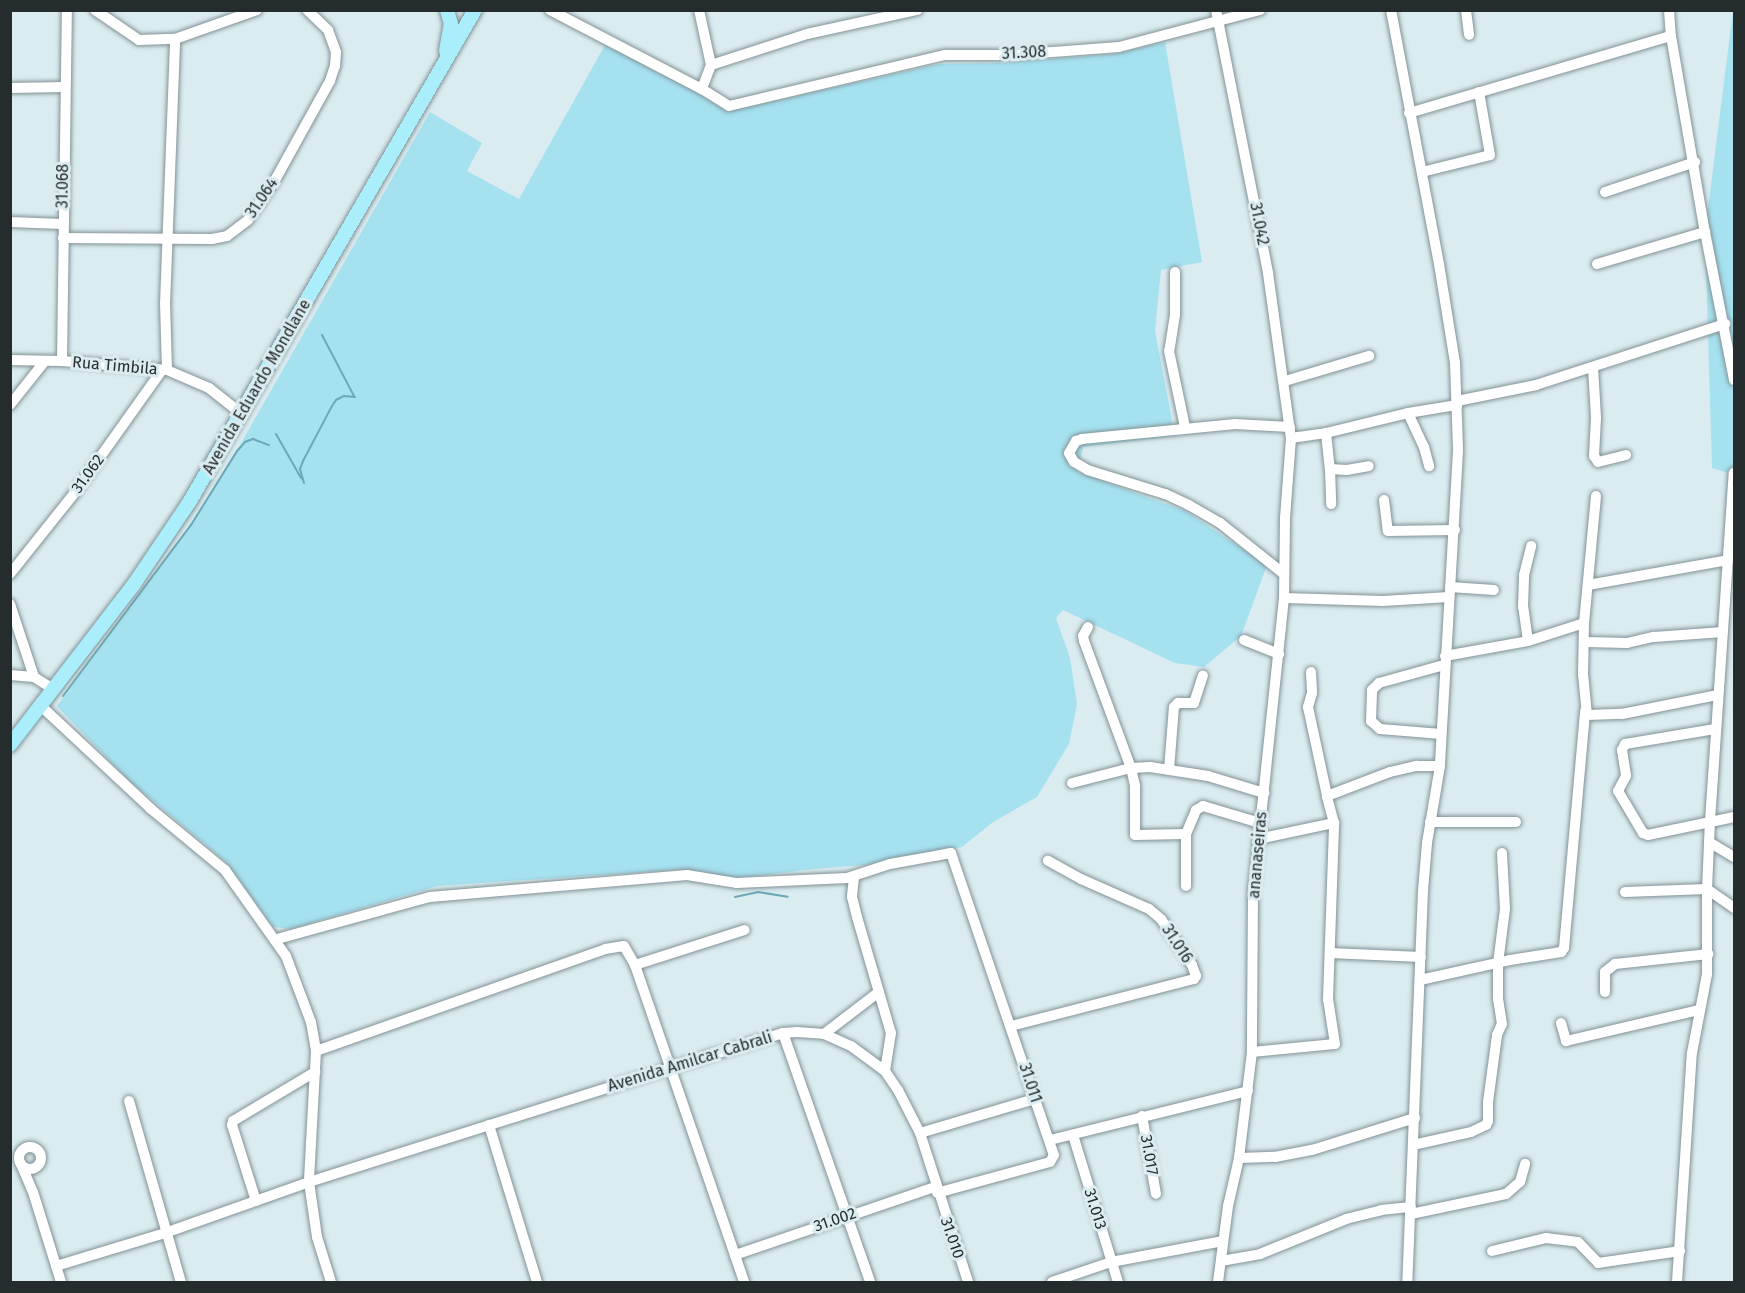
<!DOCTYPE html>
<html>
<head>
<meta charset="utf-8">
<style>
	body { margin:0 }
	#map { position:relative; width:1745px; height:1293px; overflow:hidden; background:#daecf0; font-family:"Fira Sans",sans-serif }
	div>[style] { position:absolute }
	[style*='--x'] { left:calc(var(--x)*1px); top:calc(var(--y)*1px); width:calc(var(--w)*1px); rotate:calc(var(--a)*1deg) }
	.green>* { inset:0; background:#a5e1ef }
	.stream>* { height:2px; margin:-1px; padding:0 1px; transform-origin:1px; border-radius:1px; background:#6ba9b7 }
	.roads { filter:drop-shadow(0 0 2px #829296) drop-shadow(0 0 2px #829296) }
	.minor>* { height:10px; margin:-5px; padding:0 5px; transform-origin:5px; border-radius:5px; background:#fff }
	.minor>.ring { margin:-5px; padding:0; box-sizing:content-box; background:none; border:10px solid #fff; border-radius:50% }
	.major>* { height:14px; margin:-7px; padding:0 7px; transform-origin:7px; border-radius:7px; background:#aaeefc }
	span { translate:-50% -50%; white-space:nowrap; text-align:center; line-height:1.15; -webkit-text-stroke:6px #daecf0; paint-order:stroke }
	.street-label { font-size:16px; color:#252c2e }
	.frame { position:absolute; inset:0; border:12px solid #252c2e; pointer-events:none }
</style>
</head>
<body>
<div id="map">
	<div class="green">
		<div style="clip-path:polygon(1733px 11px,1734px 11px,1734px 475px,1712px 468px,1705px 232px)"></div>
		<div style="clip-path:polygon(1165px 42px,1202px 262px,1161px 270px,1155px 331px,1175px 436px,1083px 447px,1078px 472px,1185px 511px,1267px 565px,1241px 636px,1204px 667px,1175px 663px,1063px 610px,1056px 618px,1070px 658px,1077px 704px,1069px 744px,1037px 797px,993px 822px,962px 847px,864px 865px,814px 869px,748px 877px,737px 881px,676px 870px,437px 886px,291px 929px,273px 927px,226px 862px,127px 779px,57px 706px,190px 526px,229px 464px,430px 112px,482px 143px,467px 171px,519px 199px,605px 45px,747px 107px,939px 64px,1001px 63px,1113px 54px)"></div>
	</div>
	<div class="stream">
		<div style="--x:322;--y:335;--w:69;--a:62.3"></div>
		<div style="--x:276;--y:434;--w:51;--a:60.4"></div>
		<div style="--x:304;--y:483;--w:15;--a:-106"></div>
		<div style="--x:300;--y:469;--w:9;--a:-69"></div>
		<div style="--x:303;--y:461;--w:62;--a:-62.2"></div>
		<div style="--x:332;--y:406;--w:7;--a:-56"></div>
		<div style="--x:336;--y:400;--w:9;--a:-27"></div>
		<div style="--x:344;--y:396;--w:11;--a:5"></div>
		<div style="--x:63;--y:696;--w:214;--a:-53.2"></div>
		<div style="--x:191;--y:525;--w:87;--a:-58.1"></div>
		<div style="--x:237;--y:451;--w:12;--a:-48"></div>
		<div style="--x:245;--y:442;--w:9;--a:-21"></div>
		<div style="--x:253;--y:439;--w:17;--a:21"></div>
		<div style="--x:735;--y:897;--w:24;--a:-12"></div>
		<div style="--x:758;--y:892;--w:30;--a:9"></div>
	</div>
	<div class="roads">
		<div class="minor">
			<div style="--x:95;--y:10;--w:53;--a:34.3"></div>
			<div style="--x:139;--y:40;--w:36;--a:-2"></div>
			<div style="--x:175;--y:39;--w:87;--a:-19.5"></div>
			<div style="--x:550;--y:10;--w:171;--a:27.5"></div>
			<div style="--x:702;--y:89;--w:32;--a:32"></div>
			<div style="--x:729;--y:106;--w:222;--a:-13.3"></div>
			<div style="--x:945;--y:55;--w:68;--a:0"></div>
			<div style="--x:1013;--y:55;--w:106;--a:-4.3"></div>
			<div style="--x:1119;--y:47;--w:146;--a:-14.7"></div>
			<div style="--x:699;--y:10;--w:56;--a:77.7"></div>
			<div style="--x:711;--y:65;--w:26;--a:111"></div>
			<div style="--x:1216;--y:10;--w:268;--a:78.8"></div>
			<div style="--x:1268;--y:273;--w:167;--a:82.1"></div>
			<div style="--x:1291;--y:438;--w:80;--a:94.3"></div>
			<div style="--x:1285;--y:518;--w:80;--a:90.7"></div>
			<div style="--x:1284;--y:598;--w:295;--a:96"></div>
			<div style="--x:1253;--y:891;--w:161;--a:90.4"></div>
			<div style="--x:1252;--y:1052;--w:107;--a:97"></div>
			<div style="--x:1239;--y:1158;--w:49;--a:102.9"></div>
			<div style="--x:1228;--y:1206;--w:77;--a:97.5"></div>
			<div style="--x:1391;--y:10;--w:258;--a:79.3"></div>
			<div style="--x:1439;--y:264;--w:100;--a:80.8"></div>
			<div style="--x:1455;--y:363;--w:88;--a:88"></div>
			<div style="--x:1458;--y:451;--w:316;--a:93.3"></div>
			<div style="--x:1440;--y:766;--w:78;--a:99.6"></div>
			<div style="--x:1427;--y:843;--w:48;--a:94.8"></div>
			<div style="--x:1423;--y:891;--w:391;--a:92.3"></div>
			<div style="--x:1466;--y:10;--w:25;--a:83"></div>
			<div style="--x:1669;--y:10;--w:26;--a:86"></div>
			<div style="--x:1671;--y:36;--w:199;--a:80.2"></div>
			<div style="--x:1705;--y:232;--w:151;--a:78.9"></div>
			<div style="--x:711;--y:65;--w:101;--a:-17.9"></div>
			<div style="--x:807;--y:34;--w:113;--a:-12.3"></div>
			<div style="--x:10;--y:88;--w:55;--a:-1"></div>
			<div style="--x:1409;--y:113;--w:273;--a:-16.4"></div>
			<div style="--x:1422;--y:172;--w:70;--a:-14"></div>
			<div style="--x:1490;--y:155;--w:64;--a:-99.9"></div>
			<div style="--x:1605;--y:192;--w:95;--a:-18.4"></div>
			<div style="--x:10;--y:222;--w:52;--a:2.2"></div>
			<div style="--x:63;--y:238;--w:149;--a:0.4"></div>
			<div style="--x:212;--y:239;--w:15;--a:-11"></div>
			<div style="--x:227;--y:236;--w:26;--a:-37"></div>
			<div style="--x:248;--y:220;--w:46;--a:-55.6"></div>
			<div style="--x:274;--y:182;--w:115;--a:-61"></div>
			<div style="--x:330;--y:81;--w:16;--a:-72"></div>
			<div style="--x:335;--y:66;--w:14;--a:-86"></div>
			<div style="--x:336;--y:52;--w:23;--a:-110"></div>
			<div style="--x:328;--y:30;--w:29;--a:-136"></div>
			<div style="--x:1597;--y:264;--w:113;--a:-16.5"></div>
			<div style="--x:1175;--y:272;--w:43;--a:90"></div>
			<div style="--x:1175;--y:315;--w:36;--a:99"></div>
			<div style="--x:1169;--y:351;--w:78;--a:78.1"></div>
			<div style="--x:10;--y:360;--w:52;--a:1.1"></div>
			<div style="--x:62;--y:361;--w:105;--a:4.9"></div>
			<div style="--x:167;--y:370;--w:46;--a:23.2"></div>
			<div style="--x:209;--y:388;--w:43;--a:38.5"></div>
			<div style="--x:62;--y:361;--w:351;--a:-89.2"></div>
			<div style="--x:1593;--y:367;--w:51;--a:86.6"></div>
			<div style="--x:1596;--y:418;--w:38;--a:93"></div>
			<div style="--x:1594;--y:456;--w:7;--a:56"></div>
			<div style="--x:1598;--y:462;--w:29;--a:-14"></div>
			<div style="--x:167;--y:370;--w:66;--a:-91.7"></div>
			<div style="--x:165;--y:304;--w:265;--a:-87.8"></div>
			<div style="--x:1285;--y:381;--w:88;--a:-16.6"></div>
			<div style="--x:1457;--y:401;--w:81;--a:-11.4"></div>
			<div style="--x:1536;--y:385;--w:199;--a:-17.9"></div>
			<div style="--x:10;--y:405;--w:56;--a:-51.5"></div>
			<div style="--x:1408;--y:413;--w:38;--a:65"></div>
			<div style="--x:1424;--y:447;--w:20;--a:75"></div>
			<div style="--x:1326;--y:433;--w:36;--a:84"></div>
			<div style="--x:1330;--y:469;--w:17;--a:3"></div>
			<div style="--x:1347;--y:470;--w:22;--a:-10"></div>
			<div style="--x:1291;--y:438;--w:35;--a:-8"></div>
			<div style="--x:1326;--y:433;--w:84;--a:-13.7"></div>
			<div style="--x:1408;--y:413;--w:50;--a:-9.3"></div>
			<div style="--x:1330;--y:469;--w:35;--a:88"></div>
			<div style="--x:1596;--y:496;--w:128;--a:95.4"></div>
			<div style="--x:1584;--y:623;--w:51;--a:91.1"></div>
			<div style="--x:1583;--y:674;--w:41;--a:84.4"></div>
			<div style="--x:1587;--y:715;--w:35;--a:-2"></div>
			<div style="--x:1622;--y:714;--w:98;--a:-11.2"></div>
			<div style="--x:1384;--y:500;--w:31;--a:83"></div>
			<div style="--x:1388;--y:531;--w:67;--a:-0.9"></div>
			<div style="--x:10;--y:574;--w:106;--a:-51.5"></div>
			<div style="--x:76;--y:491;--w:148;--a:-54.6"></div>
			<div style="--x:1284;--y:574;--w:82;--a:-141.4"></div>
			<div style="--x:1220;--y:523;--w:36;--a:-150"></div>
			<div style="--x:1189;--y:505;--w:26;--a:-155"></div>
			<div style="--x:1165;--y:494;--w:81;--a:-162.7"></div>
			<div style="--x:1088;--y:470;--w:16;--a:-150"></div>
			<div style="--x:1074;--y:462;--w:10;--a:-119"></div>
			<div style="--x:1069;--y:453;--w:14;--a:-60"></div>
			<div style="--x:1076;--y:441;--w:6;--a:-18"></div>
			<div style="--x:1082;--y:439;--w:154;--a:-5.6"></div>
			<div style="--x:1235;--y:424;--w:55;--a:3.1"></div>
			<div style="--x:1588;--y:585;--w:142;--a:-10.1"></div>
			<div style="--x:1450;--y:587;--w:44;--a:3.9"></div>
			<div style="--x:1284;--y:598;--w:99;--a:1.7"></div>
			<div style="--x:1383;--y:601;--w:66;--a:-3.5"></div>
			<div style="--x:10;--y:604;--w:77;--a:71.8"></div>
			<div style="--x:34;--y:677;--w:22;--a:32"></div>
			<div style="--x:1088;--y:627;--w:10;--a:119"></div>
			<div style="--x:1083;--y:636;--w:5;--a:79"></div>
			<div style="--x:1084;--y:641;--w:135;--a:69.7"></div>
			<div style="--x:1131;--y:768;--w:18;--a:77"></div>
			<div style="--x:1135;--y:786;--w:49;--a:90"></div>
			<div style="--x:1135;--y:835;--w:51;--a:-1.1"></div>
			<div style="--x:1186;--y:834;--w:26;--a:-67"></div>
			<div style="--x:1196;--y:810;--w:8;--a:-30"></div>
			<div style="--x:1203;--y:806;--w:59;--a:16.6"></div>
			<div style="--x:1244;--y:640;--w:38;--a:22"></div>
			<div style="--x:1528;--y:641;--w:34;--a:-98"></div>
			<div style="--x:1523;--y:607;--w:32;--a:-88"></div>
			<div style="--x:1524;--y:575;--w:30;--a:-76"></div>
			<div style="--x:1585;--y:642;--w:42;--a:1.4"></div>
			<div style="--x:1627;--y:643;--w:28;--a:-13"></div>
			<div style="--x:1654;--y:637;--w:69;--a:-4.1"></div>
			<div style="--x:1445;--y:656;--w:84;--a:-10.2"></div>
			<div style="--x:1528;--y:641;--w:59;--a:-17.8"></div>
			<div style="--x:1311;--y:672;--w:21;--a:87"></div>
			<div style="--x:1312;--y:693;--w:15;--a:106"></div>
			<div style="--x:1308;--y:707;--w:91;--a:77.9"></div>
			<div style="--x:10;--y:675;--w:24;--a:5"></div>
			<div style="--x:41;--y:706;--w:151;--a:43.1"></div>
			<div style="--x:151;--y:809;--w:96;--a:39.5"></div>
			<div style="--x:225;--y:870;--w:105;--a:54.7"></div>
			<div style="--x:286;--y:956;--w:71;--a:69.3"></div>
			<div style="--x:311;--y:1022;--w:29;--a:80"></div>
			<div style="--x:316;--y:1051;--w:131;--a:93.1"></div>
			<div style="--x:309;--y:1182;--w:56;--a:81.7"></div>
			<div style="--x:317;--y:1237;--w:47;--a:72.7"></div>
			<div style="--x:1715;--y:729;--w:91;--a:170.5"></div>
			<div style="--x:1625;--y:744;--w:7;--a:117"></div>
			<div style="--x:1622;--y:750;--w:26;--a:81"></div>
			<div style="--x:1626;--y:776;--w:17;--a:118"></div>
			<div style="--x:1618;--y:791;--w:49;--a:59.2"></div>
			<div style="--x:1643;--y:833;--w:5;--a:22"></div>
			<div style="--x:1648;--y:835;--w:88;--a:-11.8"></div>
			<div style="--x:1441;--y:734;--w:61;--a:-175.3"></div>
			<div style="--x:1380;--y:729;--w:12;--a:-138"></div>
			<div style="--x:1371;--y:721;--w:31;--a:-88"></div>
			<div style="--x:1372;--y:690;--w:10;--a:-45"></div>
			<div style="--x:1379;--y:683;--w:67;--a:-15.5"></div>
			<div style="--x:1169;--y:770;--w:63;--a:-85.5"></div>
			<div style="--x:1174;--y:707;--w:6;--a:-45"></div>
			<div style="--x:1178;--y:703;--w:16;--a:0"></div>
			<div style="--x:1194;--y:703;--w:29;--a:-72"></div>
			<div style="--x:1072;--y:783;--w:61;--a:-14.3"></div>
			<div style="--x:1131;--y:768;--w:19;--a:-3"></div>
			<div style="--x:1150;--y:767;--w:59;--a:8.8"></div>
			<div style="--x:1208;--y:776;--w:59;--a:16.9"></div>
			<div style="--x:1430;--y:822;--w:86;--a:0"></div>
			<div style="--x:1258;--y:839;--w:78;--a:-11.9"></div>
			<div style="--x:1334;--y:823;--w:28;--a:-105"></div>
			<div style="--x:1327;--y:796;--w:67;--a:-20.9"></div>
			<div style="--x:1390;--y:772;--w:28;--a:-13"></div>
			<div style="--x:1417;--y:766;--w:23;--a:0"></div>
			<div style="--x:1709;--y:842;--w:29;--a:31"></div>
			<div style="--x:854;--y:877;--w:20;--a:96"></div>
			<div style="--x:852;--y:897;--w:21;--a:76"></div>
			<div style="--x:857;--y:917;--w:121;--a:73.7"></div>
			<div style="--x:891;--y:1033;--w:38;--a:99"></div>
			<div style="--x:1186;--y:886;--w:52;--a:-90"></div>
			<div style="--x:1625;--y:892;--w:82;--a:-2.1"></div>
			<div style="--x:1707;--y:889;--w:33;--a:35"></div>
			<div style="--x:277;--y:939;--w:159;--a:-15.4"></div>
			<div style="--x:430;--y:897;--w:258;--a:-4.9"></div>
			<div style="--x:687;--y:875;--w:51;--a:9.1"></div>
			<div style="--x:737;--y:883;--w:110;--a:-2.6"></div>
			<div style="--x:847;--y:878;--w:45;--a:-18"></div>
			<div style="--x:890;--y:864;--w:62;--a:-10.2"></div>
			<div style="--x:951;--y:853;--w:319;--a:71.2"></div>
			<div style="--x:1054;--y:1155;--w:8;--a:120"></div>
			<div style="--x:1050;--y:1162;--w:117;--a:164.7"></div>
			<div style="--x:1330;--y:953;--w:91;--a:2.5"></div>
			<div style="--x:635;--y:965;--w:115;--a:-17.7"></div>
			<div style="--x:1420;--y:980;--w:92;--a:-12.5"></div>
			<div style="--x:1510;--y:960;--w:52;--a:-8.9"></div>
			<div style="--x:1561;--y:952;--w:5;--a:-53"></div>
			<div style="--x:1564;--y:948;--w:238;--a:-84.9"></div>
			<div style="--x:1605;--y:992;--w:20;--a:-90"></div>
			<div style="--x:1605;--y:972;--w:13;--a:-39"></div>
			<div style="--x:1615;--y:964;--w:94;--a:-6.1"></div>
			<div style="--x:1561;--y:1023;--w:19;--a:74"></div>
			<div style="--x:1566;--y:1041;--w:137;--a:-13.1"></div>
			<div style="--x:1011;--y:1026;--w:189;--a:-14.4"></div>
			<div style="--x:1194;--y:979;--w:4;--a:-56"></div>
			<div style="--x:1196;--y:976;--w:12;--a:-110"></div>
			<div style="--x:1192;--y:965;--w:55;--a:-124"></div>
			<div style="--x:1161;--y:919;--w:16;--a:-140"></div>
			<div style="--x:1149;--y:909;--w:74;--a:-156.2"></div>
			<div style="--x:1081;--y:879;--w:38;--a:-151"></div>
			<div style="--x:783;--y:1033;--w:264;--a:70.7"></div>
			<div style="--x:824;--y:1034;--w:69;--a:-37.4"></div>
			<div style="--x:316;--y:1051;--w:306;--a:-19.4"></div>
			<div style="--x:605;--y:949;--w:19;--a:-9"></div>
			<div style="--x:624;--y:946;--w:22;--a:60"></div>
			<div style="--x:635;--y:965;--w:335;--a:71"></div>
			<div style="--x:1252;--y:1052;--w:83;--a:-5.5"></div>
			<div style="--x:1335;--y:1044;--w:46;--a:-98.8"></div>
			<div style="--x:1328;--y:999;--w:176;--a:-88"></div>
			<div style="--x:129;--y:1101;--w:188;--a:74"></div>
			<div style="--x:1142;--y:1116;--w:79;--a:79.8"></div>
			<div style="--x:489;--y:1125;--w:164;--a:73"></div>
			<div style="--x:920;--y:1133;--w:120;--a:-16.5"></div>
			<div style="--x:1073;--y:1135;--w:154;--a:73"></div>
			<div style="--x:1050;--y:1140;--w:204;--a:-13.9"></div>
			<div style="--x:1413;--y:1145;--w:59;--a:-12.6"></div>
			<div style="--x:1471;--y:1132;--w:17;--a:-25"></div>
			<div style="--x:1486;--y:1125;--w:4;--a:-63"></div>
			<div style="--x:1488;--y:1121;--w:19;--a:-90"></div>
			<div style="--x:1488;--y:1102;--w:68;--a:-82.3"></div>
			<div style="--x:1497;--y:1035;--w:12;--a:-66"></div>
			<div style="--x:1502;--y:1024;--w:25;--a:-99"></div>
			<div style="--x:1498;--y:999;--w:36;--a:-90"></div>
			<div style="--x:1498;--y:963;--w:54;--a:-82.6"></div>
			<div style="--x:1505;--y:909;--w:56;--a:-93.1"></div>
			<div class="ring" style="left:19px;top:1147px;width:12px;height:12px"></div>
			<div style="--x:1239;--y:1158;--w:36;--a:-2"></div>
			<div style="--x:1275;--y:1157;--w:38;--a:-11"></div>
			<div style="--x:1312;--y:1150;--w:108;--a:-17.3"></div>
			<div style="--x:21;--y:1164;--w:30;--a:67"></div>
			<div style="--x:33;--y:1192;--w:94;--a:72.7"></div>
			<div style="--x:256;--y:1201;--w:80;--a:-107.5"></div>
			<div style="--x:232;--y:1125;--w:4;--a:-76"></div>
			<div style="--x:233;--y:1121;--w:96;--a:-30.9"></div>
			<div style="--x:1411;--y:1214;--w:97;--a:-11.9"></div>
			<div style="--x:1506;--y:1194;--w:18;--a:-41"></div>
			<div style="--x:1520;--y:1182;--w:19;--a:-74"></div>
			<div style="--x:1492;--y:1251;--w:56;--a:-13.5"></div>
			<div style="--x:1546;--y:1238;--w:32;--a:7"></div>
			<div style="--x:1578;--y:1242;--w:29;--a:46"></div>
			<div style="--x:1598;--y:1263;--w:83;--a:-8.3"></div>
			<div style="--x:735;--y:1255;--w:211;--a:-18.8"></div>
			<div style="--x:1221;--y:1261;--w:40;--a:-10"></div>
			<div style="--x:1260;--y:1254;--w:93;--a:-22.1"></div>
			<div style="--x:1346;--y:1219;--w:36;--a:-14"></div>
			<div style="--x:1381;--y:1210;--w:30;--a:-6"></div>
			<div style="--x:56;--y:1266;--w:114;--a:-16.8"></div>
			<div style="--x:165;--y:1233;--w:153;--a:-19.5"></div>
			<div style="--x:309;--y:1182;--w:379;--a:-17.5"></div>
			<div style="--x:670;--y:1068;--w:118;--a:-17.2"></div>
			<div style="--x:783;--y:1033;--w:14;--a:-4"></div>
			<div style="--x:797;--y:1032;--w:27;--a:4"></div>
			<div style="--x:824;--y:1034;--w:30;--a:24"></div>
			<div style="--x:851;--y:1046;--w:42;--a:36.3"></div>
			<div style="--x:885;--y:1071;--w:23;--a:56"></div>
			<div style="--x:898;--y:1090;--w:48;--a:62.9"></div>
			<div style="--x:920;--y:1133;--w:157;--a:72.1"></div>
			<div style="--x:1052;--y:1282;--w:62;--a:-18.7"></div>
			<div style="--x:1111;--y:1262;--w:114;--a:-10.6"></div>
			<div style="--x:1677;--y:1282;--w:229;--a:-86.3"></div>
			<div style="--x:1692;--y:1053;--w:80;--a:-79.2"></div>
			<div style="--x:1707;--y:974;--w:85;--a:-90"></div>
			<div style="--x:1707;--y:889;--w:68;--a:-87.5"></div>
			<div style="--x:1710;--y:821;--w:349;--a:-86.1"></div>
		</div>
		<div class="major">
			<div style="--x:446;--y:51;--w:27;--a:-80"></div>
			<div style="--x:451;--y:24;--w:15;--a:-106"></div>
			<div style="--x:10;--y:745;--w:203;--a:-52.4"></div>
			<div style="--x:134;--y:584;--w:100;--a:-56"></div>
			<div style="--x:190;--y:501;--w:568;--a:-59.87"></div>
		</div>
	</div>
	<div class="street-label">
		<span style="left:1024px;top:53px;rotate:-3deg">31.308</span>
		<span style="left:63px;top:186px;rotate:-89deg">31.068</span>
		<span style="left:262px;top:198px;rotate:-56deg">31.064</span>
		<span style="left:1259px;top:224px;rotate:79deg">31.042</span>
		<span style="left:115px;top:366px;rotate:5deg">Rua Timbila</span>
		<span style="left:257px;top:387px;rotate:-60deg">Avenida Eduardo Mondlane</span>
		<span style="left:88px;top:474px;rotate:-54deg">31.062</span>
		<span style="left:1258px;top:855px;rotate:-85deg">ananaseiras</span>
		<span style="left:1177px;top:944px;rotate:57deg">31.016</span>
		<span style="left:690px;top:1062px;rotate:-17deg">Avenida Amilcar Cabrali</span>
		<span style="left:1030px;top:1083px;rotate:72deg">31.011</span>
		<span style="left:1149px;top:1155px;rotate:80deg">31.017</span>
		<span style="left:1095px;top:1209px;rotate:73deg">31.013</span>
		<span style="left:835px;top:1220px;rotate:-19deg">31.002</span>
		<span style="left:952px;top:1238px;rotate:71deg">31.010</span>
	</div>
	<div class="frame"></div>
</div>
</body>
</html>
